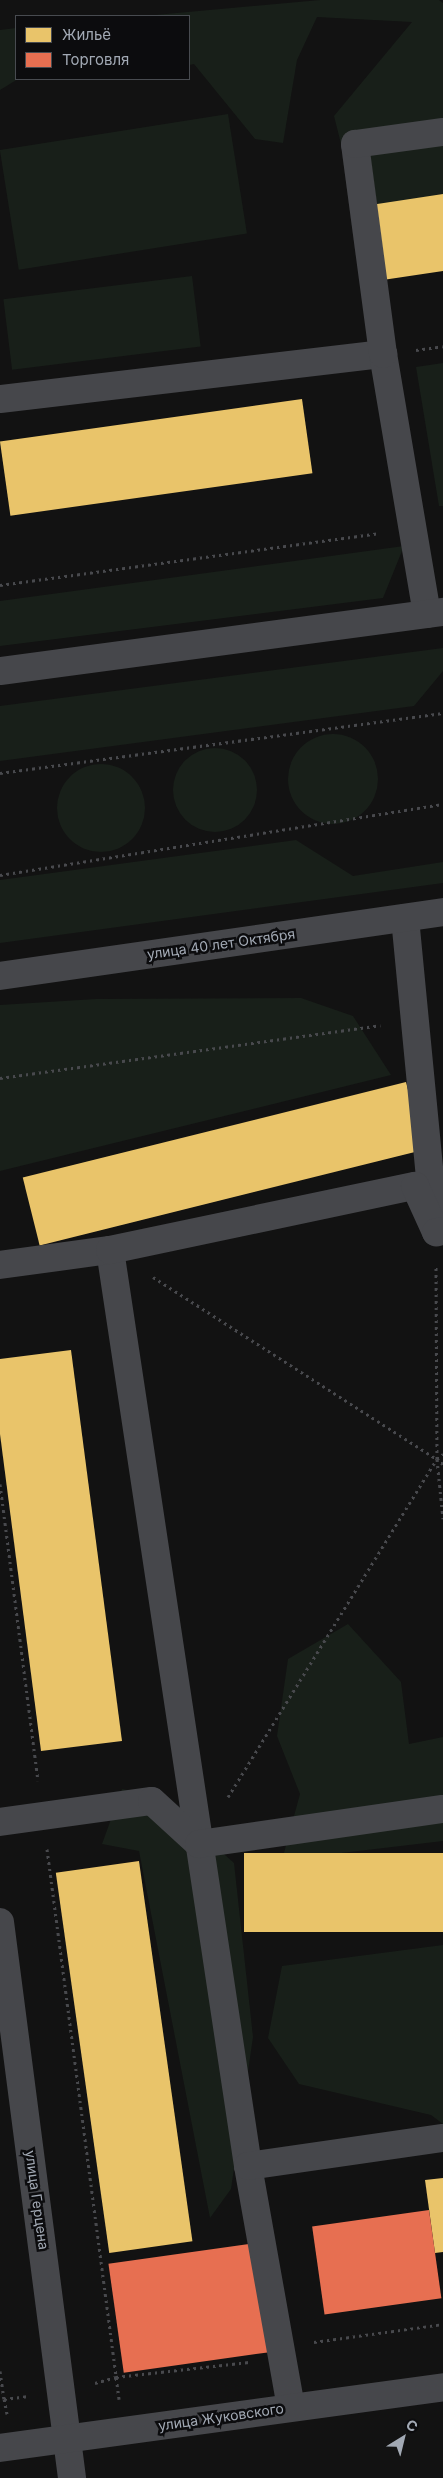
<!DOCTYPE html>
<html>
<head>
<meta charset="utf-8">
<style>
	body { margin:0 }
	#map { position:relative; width:443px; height:2478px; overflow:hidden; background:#121212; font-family:Inter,sans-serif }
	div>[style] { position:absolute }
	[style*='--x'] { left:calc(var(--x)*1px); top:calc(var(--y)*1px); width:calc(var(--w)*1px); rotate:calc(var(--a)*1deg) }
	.green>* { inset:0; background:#181f19; transform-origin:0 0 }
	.round { border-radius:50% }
	.homes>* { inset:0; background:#e9c46a; transform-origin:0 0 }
	.shops>* { inset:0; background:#e76f51; transform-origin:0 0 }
	.path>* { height:3px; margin-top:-1.5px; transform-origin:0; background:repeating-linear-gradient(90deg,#48494d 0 2.5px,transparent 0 6.5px) }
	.minor>* { height:28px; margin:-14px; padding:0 14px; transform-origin:14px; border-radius:14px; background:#46474b }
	span { translate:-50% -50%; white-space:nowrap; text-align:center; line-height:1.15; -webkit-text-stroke:5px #0c0c0e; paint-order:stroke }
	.street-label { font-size:14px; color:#a2a9b4 }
	.legend { position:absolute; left:15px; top:15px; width:175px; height:65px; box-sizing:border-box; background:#0c0c0e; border:1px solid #484b50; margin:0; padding:6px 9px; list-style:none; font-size:15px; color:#a2a9b4 }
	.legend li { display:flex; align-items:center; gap:10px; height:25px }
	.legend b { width:25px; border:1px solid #484b50 }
	.north { position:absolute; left:378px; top:2413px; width:50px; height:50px; -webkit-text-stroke:4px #0c0c0e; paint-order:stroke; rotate:36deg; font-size:14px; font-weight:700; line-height:20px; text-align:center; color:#a2a9b4 }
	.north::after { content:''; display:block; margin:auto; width:18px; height:22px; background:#a2a9b4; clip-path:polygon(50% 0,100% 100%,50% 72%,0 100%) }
</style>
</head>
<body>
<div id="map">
	<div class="green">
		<div style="clip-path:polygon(320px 0,439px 0,443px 3px,443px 211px,362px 227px,334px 116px,412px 22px,317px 17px,297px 60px,283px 143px,255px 139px,194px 64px,189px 65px,189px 16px,144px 16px)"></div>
		<div style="clip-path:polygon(16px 28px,18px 79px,0 90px,0 30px)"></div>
		<div style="left:228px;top:114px;width:121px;height:231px;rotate:81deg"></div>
		<div style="left:192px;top:276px;width:71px;height:190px;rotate:83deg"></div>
		<div style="clip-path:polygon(443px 363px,443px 506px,439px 506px,416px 367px)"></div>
		<div style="clip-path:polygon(404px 546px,383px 598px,0 646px,0 601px)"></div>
		<div style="clip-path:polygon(443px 648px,443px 671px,414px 706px,0 761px,0 706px)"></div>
		<div class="round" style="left:288px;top:734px;width:90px;height:90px"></div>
		<div class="round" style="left:173px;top:748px;width:84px;height:84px"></div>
		<div class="round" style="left:57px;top:764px;width:88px;height:88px"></div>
		<div style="clip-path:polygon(296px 840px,353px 876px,443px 862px,443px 883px,0 943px,0 880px)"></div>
		<div style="clip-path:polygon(301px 998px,353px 1016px,391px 1075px,0 1171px,0 1005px,96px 999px)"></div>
		<div style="clip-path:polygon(348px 1624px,401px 1682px,409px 1744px,443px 1737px,443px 1841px,282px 1860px,300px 1794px,277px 1736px,288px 1659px)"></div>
		<div style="clip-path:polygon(122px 1789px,159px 1796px,234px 1863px,253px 2037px,231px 2189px,210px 2218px,139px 1851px,102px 1844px)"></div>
		<div style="clip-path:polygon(443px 1945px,443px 2124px,431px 2115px,299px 2084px,268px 2038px,282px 1966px)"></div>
	</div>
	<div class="homes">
		<div style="clip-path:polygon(443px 194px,443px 271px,376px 281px,364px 206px)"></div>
		<div style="left:302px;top:399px;width:75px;height:305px;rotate:82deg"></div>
		<div style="left:406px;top:1082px;width:70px;height:395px;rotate:76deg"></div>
		<div style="clip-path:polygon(71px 1350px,122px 1741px,41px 1751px,0 1434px,0 1359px)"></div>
		<div style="left:443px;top:1853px;width:79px;height:199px;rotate:90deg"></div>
		<div style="left:139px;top:1861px;width:384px;height:84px;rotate:82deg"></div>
		<div style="clip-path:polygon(443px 2178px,443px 2252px,435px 2253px,425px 2180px)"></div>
	</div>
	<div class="shops">
		<div style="left:429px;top:2210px;width:89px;height:118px;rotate:82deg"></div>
		<div style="left:256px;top:2243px;width:110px;height:149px;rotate:82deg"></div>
	</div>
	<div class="path">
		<div style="--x:416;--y:350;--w:27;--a:-8"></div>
		<div style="--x:0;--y:585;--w:382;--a:-7.8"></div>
		<div style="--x:0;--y:773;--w:447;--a:-7.7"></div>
		<div style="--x:0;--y:875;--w:449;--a:-9.1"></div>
		<div style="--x:0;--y:1078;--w:384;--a:-7.9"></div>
		<div style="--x:153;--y:1277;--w:337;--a:32.7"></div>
		<div style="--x:437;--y:1459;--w:8;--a:-40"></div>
		<div style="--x:443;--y:1464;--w:8;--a:-140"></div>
		<div style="--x:437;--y:1459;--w:60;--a:84.3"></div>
		<div style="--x:0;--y:1484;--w:299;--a:82.7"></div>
		<div style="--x:228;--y:1797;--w:397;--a:-58.3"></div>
		<div style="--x:437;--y:1459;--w:194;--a:-90.3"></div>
		<div style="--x:47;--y:1849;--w:555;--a:82.54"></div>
		<div style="--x:314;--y:2342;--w:130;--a:-7.9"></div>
		<div style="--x:0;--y:2371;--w:28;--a:82"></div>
		<div style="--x:95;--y:2383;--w:22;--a:-16"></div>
		<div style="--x:116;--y:2377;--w:134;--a:-6.4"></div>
		<div style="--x:7;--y:2414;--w:15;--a:-101"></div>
		<div style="--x:4;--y:2399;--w:23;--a:-7"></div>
	</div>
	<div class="minor">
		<div style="--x:0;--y:399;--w:386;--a:-6.7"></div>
		<div style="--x:427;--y:614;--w:264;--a:-99.6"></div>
		<div style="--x:383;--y:354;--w:212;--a:-97.6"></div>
		<div style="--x:355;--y:144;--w:89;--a:-7.8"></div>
		<div style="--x:0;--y:671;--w:447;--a:-7.6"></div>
		<div style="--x:405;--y:918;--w:293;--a:84.5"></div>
		<div style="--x:0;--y:976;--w:448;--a:-8.2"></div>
		<div style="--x:110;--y:1250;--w:926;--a:81.43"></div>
		<div style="--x:248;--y:2166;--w:245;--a:79.9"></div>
		<div style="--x:0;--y:1265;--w:111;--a:-7.8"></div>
		<div style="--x:110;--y:1250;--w:312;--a:-11.9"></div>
		<div style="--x:415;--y:1186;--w:51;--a:65.5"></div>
		<div style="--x:436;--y:1232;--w:7;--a:-8"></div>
		<div style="--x:0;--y:1822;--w:153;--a:-7.9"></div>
		<div style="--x:152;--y:1801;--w:64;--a:42.5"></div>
		<div style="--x:199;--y:1844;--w:246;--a:-8.2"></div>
		<div style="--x:0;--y:1922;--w:561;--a:82.62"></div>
		<div style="--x:248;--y:2166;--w:197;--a:-8.2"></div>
		<div style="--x:0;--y:2448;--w:447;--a:-7.8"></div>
	</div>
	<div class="street-label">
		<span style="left:221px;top:944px;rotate:-8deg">улица 40 лет Октября</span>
		<span style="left:37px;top:2200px;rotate:82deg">улица Герцена</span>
		<span style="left:221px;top:2417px;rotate:-8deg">улица Жуковского</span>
	</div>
	<ul class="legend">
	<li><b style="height:14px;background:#e9c46a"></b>Жильё</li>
	<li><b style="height:14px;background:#e76f51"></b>Торговля</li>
	</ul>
	<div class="north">С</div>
</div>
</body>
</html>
